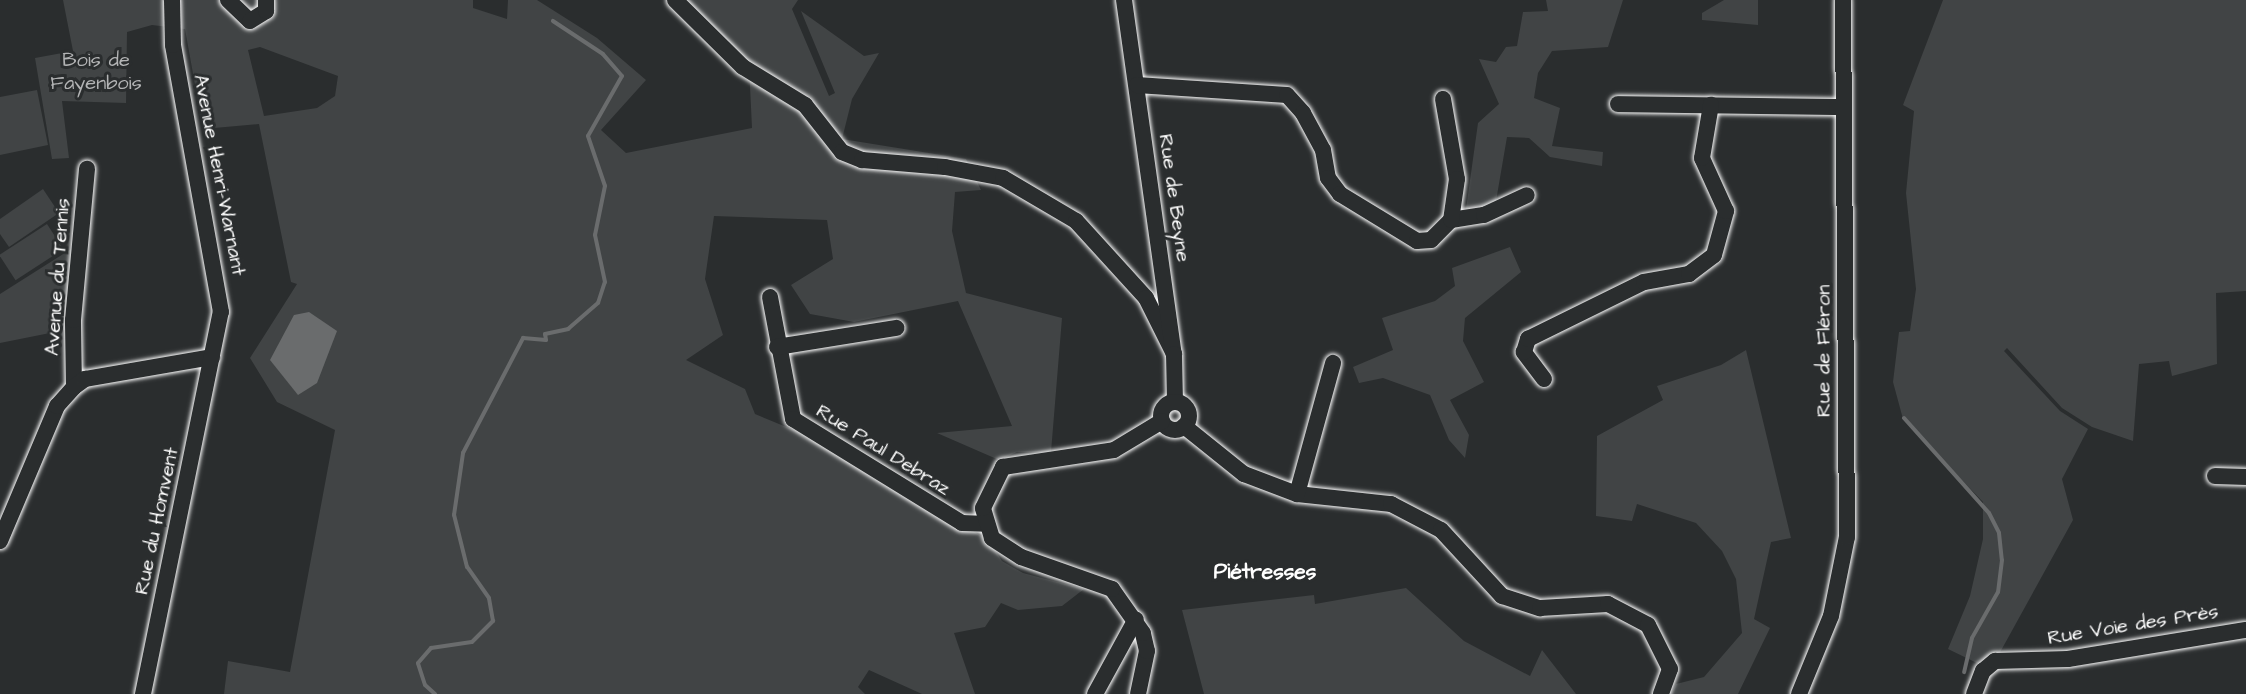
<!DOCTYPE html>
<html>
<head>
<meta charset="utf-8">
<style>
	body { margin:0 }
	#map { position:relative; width:2246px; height:694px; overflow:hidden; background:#2a2d2e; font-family:"Architects Daughter",sans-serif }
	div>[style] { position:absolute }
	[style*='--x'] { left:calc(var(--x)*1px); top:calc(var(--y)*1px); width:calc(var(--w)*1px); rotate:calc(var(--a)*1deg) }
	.green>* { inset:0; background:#414445; transform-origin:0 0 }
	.water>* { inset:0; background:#6a6c6d }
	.stream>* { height:4px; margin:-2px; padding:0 2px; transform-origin:2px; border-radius:2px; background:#6a6c6d }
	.roads { filter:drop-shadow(0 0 2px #fff) drop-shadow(0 0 2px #fff) }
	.minor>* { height:16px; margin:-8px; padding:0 8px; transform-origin:8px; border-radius:8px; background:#2a2d2e }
	.minor>.ring { margin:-8px; padding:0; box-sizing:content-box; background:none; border:16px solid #2a2d2e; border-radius:50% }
	span { translate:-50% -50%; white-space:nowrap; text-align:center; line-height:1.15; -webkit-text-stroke:6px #2a2d2e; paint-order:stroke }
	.park-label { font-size:20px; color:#b3b4b5 }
	.street-label { font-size:20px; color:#fff }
	.neighbourhood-label { font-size:21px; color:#fff; font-weight:700 }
</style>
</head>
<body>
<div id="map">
	<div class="green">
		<div style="clip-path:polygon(evenodd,63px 0,473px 0,473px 8px,507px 19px,508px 0,537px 0,597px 38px,646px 80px,601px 130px,626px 153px,752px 128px,749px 65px,686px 0,798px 0,792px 9px,829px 96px,835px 93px,801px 11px,864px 56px,879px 53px,852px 99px,842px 139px,966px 159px,981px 190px,955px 192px,952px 231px,966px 293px,1062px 318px,1051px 452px,1017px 452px,999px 460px,937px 433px,1012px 426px,958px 301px,854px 322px,810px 314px,791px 285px,833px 259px,827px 220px,714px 216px,705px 279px,723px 335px,686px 360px,745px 389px,755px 414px,818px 440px,988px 540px,1002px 561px,1023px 573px,1084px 589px,1062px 606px,1018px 610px,1001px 603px,985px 627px,954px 633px,975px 694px,922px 694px,869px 670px,858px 687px,865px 694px,224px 694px,228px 661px,290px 672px,335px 430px,277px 402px,250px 358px,297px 284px,291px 282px,259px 124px,203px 129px,185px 29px,152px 25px,127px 32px,126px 103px,62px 101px,69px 158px,52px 159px,35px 58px,73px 51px,63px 0,260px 47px,338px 76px,335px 96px,317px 108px,264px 116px,248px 50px,260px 47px)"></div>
		<div style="clip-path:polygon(1546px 0,1623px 0,1608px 47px,1552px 51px,1538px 73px,1534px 98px,1560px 108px,1552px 146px,1603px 152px,1602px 166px,1550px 157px,1529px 138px,1507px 137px,1495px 207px,1487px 214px,1466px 209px,1478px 123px,1499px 104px,1479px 59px,1496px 62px,1506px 47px,1517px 46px,1523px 12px,1548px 11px)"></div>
		<div style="clip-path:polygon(1724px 0,1758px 0,1758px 25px,1702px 20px,1702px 13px)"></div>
		<div style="clip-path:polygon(1943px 0,2246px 0,2246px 291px,2216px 293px,2217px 364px,2172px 376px,2169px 361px,2139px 364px,2133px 441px,2092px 427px,2062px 408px,2007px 348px,2004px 351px,2060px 411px,2088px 429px,2062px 479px,2073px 520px,1998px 656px,1981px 665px,1948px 649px,1970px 596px,1983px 539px,1983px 502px,1903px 419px,1893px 382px,1899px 332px,1910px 331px,1916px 289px,1906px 193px,1914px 111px,1903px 105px)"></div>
		<div style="clip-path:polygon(37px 90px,48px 145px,0 155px,0 97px)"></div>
		<div style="clip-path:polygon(43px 189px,59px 213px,9px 247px,0 234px,0 219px)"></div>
		<div style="left:47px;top:224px;width:30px;height:57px;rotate:57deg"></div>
		<div style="clip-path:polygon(79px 244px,70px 329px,0 343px,0 294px)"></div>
		<div style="clip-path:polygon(1510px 247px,1521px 272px,1465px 318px,1463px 341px,1484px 382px,1450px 400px,1469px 435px,1465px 458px,1449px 440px,1430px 395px,1383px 378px,1359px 383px,1353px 367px,1393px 350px,1382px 318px,1435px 301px,1455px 286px,1452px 268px)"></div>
		<div style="clip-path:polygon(1746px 350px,1791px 538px,1771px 542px,1754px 619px,1770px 628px,1738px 694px,1671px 694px,1676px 684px,1704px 677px,1742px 633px,1736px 579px,1722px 551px,1696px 523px,1637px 504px,1632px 521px,1596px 516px,1597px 436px,1663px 400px,1657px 386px,1721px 365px)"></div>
		<div style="clip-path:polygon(1406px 588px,1464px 641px,1530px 676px,1542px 650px,1576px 694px,1204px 694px,1182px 610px,1314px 595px,1315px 604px)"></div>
	</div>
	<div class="water">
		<div style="clip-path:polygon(309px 312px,337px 331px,317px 383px,298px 395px,270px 360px,294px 315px)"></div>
	</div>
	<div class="stream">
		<div style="--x:1904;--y:418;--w:127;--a:48.2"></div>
		<div style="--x:1989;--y:513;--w:22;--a:63"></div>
		<div style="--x:1999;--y:533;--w:27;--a:84"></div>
		<div style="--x:2002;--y:560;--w:32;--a:97"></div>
		<div style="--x:1998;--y:592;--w:53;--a:119.5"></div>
		<div style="--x:1972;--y:638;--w:35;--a:103"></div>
		<div style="--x:435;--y:694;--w:13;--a:-138"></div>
		<div style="--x:425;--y:685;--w:23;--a:-108"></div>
		<div style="--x:418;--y:663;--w:20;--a:-49"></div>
		<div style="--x:431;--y:648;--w:41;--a:-8.3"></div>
		<div style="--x:472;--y:642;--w:30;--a:-45"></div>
		<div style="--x:493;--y:621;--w:23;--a:-100"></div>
		<div style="--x:489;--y:598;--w:38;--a:-125"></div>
		<div style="--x:467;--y:567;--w:54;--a:-104"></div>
		<div style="--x:454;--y:515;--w:63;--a:-81.7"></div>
		<div style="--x:463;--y:453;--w:130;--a:-62.4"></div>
		<div style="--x:523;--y:338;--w:23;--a:5"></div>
		<div style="--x:546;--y:340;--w:6;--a:-99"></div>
		<div style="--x:545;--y:334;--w:24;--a:-12"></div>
		<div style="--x:568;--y:329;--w:40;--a:-41"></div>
		<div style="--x:598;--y:303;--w:22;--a:-72"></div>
		<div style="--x:605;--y:282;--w:48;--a:-102"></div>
		<div style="--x:595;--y:235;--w:50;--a:-78.5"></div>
		<div style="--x:605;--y:186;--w:53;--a:-108.8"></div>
		<div style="--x:588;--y:136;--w:69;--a:-60.5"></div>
		<div style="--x:622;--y:76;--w:29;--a:-131"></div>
		<div style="--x:603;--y:54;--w:60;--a:-146.6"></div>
	</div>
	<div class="roads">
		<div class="minor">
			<div style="--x:228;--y:0;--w:30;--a:44"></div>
			<div style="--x:250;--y:21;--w:19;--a:-32"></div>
			<div style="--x:266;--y:11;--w:11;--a:-90"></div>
			<div style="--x:675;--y:0;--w:95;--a:44.6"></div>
			<div style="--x:743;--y:67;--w:73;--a:31.5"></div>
			<div style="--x:805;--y:105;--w:60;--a:51.8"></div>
			<div style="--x:842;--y:152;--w:22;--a:22"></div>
			<div style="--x:862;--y:160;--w:83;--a:4.8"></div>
			<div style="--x:945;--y:167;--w:59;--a:10.7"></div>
			<div style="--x:1003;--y:178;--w:85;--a:30.5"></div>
			<div style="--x:1076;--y:221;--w:104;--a:47.7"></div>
			<div style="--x:1146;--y:298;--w:63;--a:63.4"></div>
			<div style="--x:1124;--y:0;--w:358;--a:82"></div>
			<div style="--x:1174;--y:354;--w:48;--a:88.8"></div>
			<div style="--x:1137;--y:85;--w:150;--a:3.8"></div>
			<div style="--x:1287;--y:95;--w:24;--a:48"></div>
			<div style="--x:1303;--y:113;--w:42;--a:61.6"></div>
			<div style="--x:1323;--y:150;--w:28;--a:80"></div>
			<div style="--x:1328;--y:178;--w:20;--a:53"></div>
			<div style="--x:1340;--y:194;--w:90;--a:31.4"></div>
			<div style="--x:1417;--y:241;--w:14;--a:-4"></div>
			<div style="--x:1431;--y:240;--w:28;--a:-45"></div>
			<div style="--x:1451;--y:220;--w:33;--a:-9"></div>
			<div style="--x:1484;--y:215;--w:47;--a:-24.9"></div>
			<div style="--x:1443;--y:99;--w:81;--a:80.1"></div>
			<div style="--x:1457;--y:179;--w:41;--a:98.3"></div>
			<div style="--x:1618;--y:104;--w:226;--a:0.8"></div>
			<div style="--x:770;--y:297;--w:124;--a:79.3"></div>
			<div style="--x:793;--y:419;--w:198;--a:31.6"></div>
			<div style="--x:962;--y:523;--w:25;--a:2"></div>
			<div style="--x:777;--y:347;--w:121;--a:-9.1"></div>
			<div style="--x:1544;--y:379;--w:34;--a:-127"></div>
			<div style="--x:1524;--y:352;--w:14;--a:-73"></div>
			<div style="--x:1528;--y:339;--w:129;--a:-26.2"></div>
			<div style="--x:1644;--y:282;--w:46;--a:-10.1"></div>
			<div style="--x:1689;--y:274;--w:31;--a:-37"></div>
			<div style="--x:1714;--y:255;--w:46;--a:-74.7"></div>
			<div style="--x:1726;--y:211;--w:58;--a:-114.4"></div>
			<div style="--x:1702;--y:158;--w:54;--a:-80.4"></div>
			<div style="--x:74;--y:387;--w:67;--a:-90.9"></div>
			<div style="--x:73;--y:320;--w:152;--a:-84.7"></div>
			<div class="ring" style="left:1161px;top:402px;width:12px;height:12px"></div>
			<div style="--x:1184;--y:426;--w:77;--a:38.7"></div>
			<div style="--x:1244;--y:474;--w:57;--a:20.7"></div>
			<div style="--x:1297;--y:494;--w:95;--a:6.1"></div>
			<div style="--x:1391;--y:504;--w:56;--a:27.5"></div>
			<div style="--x:1441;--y:530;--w:90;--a:47.3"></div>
			<div style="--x:1502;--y:596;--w:40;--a:18"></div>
			<div style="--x:1540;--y:608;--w:68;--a:-3.4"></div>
			<div style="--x:1608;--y:604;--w:45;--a:27.7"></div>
			<div style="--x:1648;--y:625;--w:49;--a:63.4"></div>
			<div style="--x:1670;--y:669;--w:27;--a:110"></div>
			<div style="--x:2215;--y:476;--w:31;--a:2"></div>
			<div style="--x:1297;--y:494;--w:136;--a:-74.6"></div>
			<div style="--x:0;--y:541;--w:147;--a:-67.1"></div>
			<div style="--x:57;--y:406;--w:25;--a:-48"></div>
			<div style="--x:74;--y:387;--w:14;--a:-36"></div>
			<div style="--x:85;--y:379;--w:129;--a:-9.8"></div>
			<div style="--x:143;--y:694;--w:390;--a:-78.5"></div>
			<div style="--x:221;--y:312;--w:271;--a:-100.2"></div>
			<div style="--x:173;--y:45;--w:45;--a:-91.3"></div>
			<div style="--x:1095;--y:694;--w:85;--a:-61.3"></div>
			<div style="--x:1138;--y:694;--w:44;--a:-78.2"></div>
			<div style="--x:1147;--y:651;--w:18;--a:-103"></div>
			<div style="--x:1143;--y:633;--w:54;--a:-125.2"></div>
			<div style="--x:1112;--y:589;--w:96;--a:-160.6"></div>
			<div style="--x:1021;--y:557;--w:35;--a:-147"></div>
			<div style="--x:992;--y:538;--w:31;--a:-107"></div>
			<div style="--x:983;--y:508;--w:46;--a:-64"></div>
			<div style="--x:1003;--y:467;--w:112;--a:-8.7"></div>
			<div style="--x:1114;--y:450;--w:56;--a:-31.1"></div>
			<div style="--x:1799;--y:694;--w:84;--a:-67.7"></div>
			<div style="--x:1831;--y:616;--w:81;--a:-78.6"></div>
			<div style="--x:1847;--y:537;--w:537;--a:-90.43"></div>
			<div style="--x:1974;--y:694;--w:25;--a:-69"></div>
			<div style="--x:1983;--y:671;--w:16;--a:-40"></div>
			<div style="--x:1995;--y:661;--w:73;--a:-1.6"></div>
			<div style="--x:2068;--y:659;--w:180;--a:-9.3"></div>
		</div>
	</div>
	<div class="park-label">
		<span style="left:96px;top:72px">Bois de<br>Fayenbois</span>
	</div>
	<div class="street-label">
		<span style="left:219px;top:175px;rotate:79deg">Avenue Henri-Warnant</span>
		<span style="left:1174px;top:198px;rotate:82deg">Rue de Beyne</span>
		<span style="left:58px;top:277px;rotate:-86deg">Avenue du Tennis</span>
		<span style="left:1824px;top:351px;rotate:-90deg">Rue de Fléron</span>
		<span style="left:883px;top:450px;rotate:32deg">Rue Paul Debraz</span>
		<span style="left:157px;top:521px;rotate:-78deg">Rue du Homvent</span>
		<span style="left:2133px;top:625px;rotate:-9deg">Rue Voie des Près</span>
	</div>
	<div class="neighbourhood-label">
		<span style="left:1265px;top:572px">Piétresses</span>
	</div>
</div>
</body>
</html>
